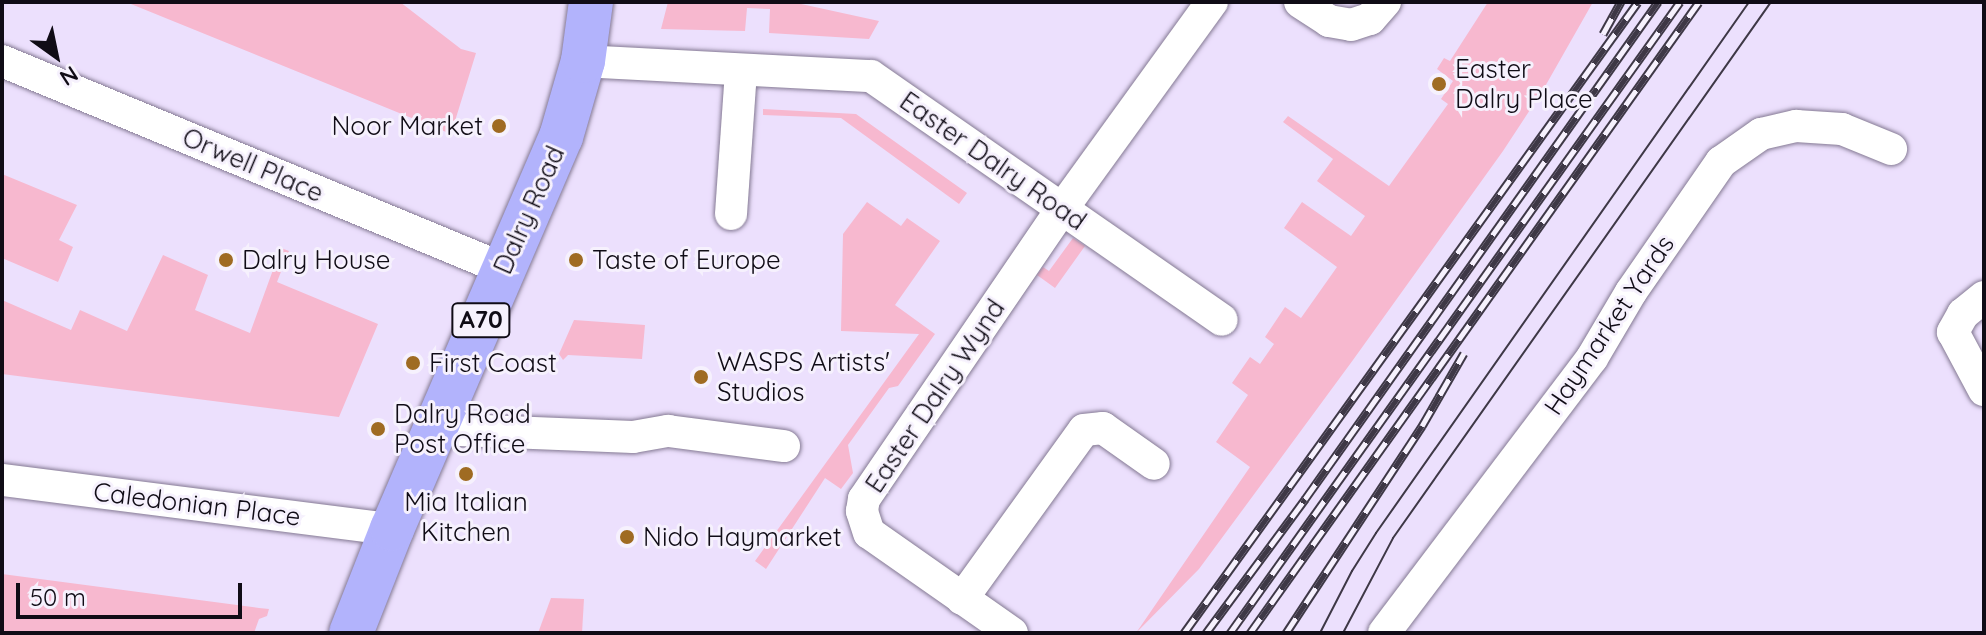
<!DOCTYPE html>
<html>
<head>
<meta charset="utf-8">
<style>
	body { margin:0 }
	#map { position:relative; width:1986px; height:635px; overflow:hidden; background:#ece0fd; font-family:Quicksand,sans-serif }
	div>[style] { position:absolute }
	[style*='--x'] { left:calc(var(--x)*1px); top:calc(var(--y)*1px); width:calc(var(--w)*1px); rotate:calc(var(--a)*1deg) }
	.green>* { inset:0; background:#f7b8cf }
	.roads { filter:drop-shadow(0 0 2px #847993) drop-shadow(0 0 2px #847993) }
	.minor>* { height:32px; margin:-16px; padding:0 16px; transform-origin:16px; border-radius:16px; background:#fff }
	.primary>* { height:44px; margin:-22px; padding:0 22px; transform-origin:22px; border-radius:22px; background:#b2b3fc }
	.tram>* { height:2px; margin:-1px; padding:0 1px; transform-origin:1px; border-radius:1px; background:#3e3846 }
	.rail>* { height:9px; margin-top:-4.5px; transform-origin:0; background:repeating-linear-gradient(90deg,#f6f1fd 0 18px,#3e3846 0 36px); box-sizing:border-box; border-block:2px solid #3e3846 }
	.dots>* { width:22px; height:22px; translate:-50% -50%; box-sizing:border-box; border:4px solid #f6f1fd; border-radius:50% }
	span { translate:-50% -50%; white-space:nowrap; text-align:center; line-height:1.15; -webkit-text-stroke:6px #f6f1fd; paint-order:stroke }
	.shield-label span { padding:2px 6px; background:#f6f1fd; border:2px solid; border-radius:6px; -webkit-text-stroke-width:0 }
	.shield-label { font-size:24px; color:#100c16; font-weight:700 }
	.poi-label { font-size:26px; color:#100c16 }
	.left { translate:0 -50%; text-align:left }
	.right { translate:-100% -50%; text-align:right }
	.street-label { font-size:26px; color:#100c16 }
	.frame { position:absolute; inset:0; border:4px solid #100c16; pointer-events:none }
	.north { position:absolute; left:16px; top:16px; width:80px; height:80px; -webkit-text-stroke:6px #f6f1fd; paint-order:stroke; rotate:147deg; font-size:22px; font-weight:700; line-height:32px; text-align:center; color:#100c16 }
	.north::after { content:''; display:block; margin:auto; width:28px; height:36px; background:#100c16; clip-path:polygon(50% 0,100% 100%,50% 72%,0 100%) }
	.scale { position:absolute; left:16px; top:583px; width:226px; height:36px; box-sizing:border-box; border:4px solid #100c16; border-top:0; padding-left:10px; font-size:24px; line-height:28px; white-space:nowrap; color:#100c16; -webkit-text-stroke:6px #f6f1fd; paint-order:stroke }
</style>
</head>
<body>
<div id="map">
	<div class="green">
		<div style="clip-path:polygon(126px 2px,400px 2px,461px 49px,476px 53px,451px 134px)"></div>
		<div style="clip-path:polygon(668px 2px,792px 2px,879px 21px,869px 39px,769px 33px,770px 9px,747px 8px,745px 31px,661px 29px)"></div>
		<div style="clip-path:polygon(1488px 2px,1593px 2px,1543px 90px,1503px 151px,1353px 360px,1199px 569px,1136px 633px,1250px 467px,1216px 442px,1248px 395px,1232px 383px,1250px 357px,1260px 364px,1274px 344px,1265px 337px,1285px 307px,1301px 318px,1337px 267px,1284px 228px,1302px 202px,1351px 236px,1365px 216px,1317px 181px,1333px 159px,1283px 122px,1288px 116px,1389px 186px,1448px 104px,1441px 99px,1453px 81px,1437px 69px,1444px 58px,1450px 61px)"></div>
		<div style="clip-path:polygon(763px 109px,856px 114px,967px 193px,959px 204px,841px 118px,763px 115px)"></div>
		<div style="clip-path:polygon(2px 174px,77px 205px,59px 240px,73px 247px,58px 282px,2px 258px)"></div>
		<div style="clip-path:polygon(867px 202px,901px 226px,907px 218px,940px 241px,895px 305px,935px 334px,898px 386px,889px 388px,848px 445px,853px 473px,841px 489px,825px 478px,766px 569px,755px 561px,919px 334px,841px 331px,843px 234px)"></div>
		<div style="clip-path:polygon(1073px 238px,1085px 246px,1055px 288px,1037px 275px,1043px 267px,1049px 271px)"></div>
		<div style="clip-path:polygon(281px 248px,289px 251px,277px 282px,378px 324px,339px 417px,2px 374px,2px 300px,71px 330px,80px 310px,127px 331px,163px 255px,208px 275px,195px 310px,250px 333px)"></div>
		<div style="clip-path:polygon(574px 320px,645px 325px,642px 359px,568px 355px,563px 360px,559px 354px)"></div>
		<div style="clip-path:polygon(2px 574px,259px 608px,269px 609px,267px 616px,259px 619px,254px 633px,2px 633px)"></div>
		<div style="clip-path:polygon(551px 598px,584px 599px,582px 633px,538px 633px)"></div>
	</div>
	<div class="roads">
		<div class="minor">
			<div style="--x:1300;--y:2;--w:35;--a:33"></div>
			<div style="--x:1329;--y:21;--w:22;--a:10"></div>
			<div style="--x:1351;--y:25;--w:20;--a:-18"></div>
			<div style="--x:1370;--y:19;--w:23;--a:-49"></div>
			<div style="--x:2;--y:61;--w:543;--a:22.51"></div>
			<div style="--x:583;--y:61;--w:288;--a:3"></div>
			<div style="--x:871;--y:76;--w:427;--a:34.8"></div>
			<div style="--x:731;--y:214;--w:143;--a:-86"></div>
			<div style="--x:1984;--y:297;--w:27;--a:141"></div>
			<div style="--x:1963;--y:314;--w:21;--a:119"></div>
			<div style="--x:1953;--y:332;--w:66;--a:61.9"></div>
			<div style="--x:435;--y:429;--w:198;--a:2.3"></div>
			<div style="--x:633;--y:437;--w:36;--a:-10"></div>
			<div style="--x:668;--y:431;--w:117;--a:7.4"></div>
			<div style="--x:2;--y:480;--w:393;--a:7.2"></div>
			<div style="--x:962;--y:599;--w:208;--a:-54.2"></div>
			<div style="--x:1084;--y:430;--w:19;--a:-6"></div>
			<div style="--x:1103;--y:428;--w:62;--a:35.2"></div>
			<div style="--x:1012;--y:633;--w:174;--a:-145"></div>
			<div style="--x:869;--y:533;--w:23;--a:-108"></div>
			<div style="--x:862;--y:511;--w:12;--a:-81"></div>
			<div style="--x:864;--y:499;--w:351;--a:-55.7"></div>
			<div style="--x:1062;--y:209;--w:256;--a:-54.1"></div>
			<div style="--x:1384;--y:633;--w:345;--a:-52.9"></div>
			<div style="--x:1592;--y:358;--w:77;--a:-59.4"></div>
			<div style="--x:1631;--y:292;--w:158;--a:-55.3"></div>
			<div style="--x:1721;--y:162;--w:49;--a:-35"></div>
			<div style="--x:1761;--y:134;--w:36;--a:-13"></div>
			<div style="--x:1796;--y:126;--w:46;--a:3.7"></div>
			<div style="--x:1842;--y:129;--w:53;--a:22.2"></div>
		</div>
		<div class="primary">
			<div style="--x:351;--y:633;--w:112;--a:-68.5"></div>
			<div style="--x:392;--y:529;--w:427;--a:-66.7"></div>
			<div style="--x:561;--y:137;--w:79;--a:-73.9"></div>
			<div style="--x:583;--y:61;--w:60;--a:-82.3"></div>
		</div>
	</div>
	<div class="tram">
		<div style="--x:1320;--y:633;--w:70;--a:-62.7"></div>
		<div style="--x:1352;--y:571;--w:45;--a:-57.7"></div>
		<div style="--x:1376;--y:533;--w:649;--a:-54.91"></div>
		<div style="--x:1343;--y:633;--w:107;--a:-62.2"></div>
		<div style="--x:1393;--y:538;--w:656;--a:-54.81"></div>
	</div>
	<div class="rail">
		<div style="--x:1603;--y:34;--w:37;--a:-61"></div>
		<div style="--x:1184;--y:633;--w:777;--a:-54.27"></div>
		<div style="--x:1206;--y:633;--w:167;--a:-53.5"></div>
		<div style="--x:1305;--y:499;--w:610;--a:-54.62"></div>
		<div style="--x:1230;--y:633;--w:775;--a:-54.51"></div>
		<div style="--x:1250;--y:633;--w:774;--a:-54.57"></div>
		<div style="--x:1286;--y:633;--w:248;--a:-56.7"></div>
		<div style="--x:1422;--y:426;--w:84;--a:-60.1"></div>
	</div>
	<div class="dots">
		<div style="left:1439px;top:84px;background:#9f6b22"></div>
		<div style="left:499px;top:126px;background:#9f6b22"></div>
		<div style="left:226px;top:260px;background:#9f6b22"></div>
		<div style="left:576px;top:260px;background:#9f6b22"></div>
		<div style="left:413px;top:363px;background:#9f6b22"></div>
		<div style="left:701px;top:377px;background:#9f6b22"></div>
		<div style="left:378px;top:429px;background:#9f6b22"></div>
		<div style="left:466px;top:474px;background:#9f6b22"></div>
		<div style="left:627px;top:537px;background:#9f6b22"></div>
	</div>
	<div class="shield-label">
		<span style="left:481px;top:320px">A70</span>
	</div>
	<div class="poi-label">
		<span class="left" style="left:1455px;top:84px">Easter<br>Dalry Place</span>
		<span class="right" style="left:483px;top:126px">Noor Market</span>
		<span class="left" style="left:242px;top:260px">Dalry House</span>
		<span class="left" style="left:592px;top:260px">Taste of Europe</span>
		<span class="left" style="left:717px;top:377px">WASPS Artists'<br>Studios</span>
		<span class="left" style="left:429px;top:363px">First Coast</span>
		<span class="left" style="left:394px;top:429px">Dalry Road<br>Post Office</span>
		<span style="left:466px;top:517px">Mia Italian<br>Kitchen</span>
		<span class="left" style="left:643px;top:537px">Nido Haymarket</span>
	</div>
	<div class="street-label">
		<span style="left:993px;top:161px;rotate:35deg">Easter Dalry Road</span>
		<span style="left:253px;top:165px;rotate:23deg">Orwell Place</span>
		<span style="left:529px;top:210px;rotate:-66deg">Dalry Road</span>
		<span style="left:1609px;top:325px;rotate:-56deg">Haymarket Yards</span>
		<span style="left:935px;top:396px;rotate:-56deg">Easter Dalry Wynd</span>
		<span style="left:197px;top:504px;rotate:7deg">Caledonian Place</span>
	</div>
	<div class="frame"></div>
	<div class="north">N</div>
	<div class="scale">50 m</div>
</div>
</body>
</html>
